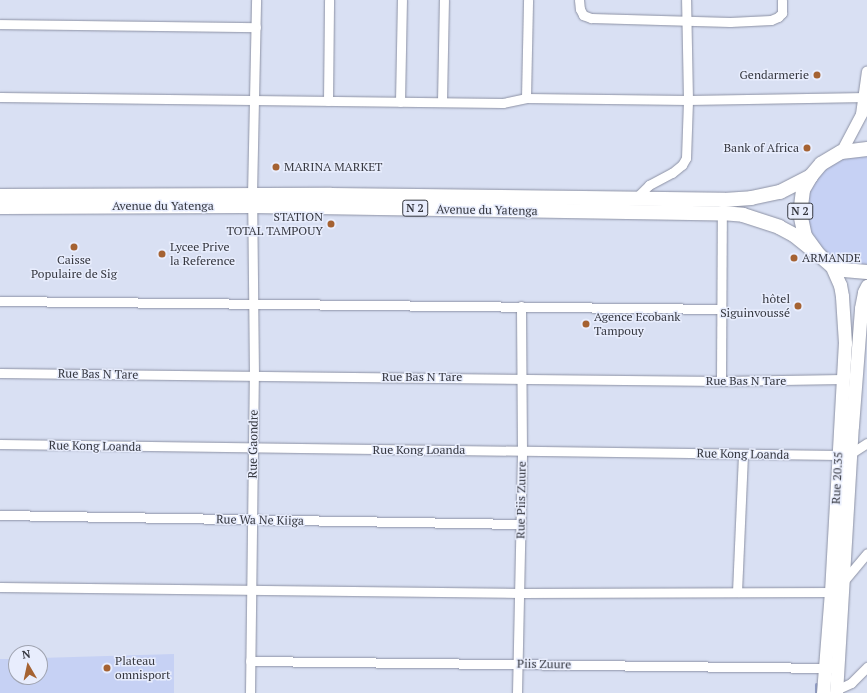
<!DOCTYPE html>
<html>
<head>
<meta charset="utf-8">
<style>
	body { margin:0 }
	#map { position:relative; width:867px; height:693px; overflow:hidden; background:#d9e0f3; font-family:"PT Serif",serif }
	div>[style] { position:absolute }
	[style*='--x'] { left:calc(var(--x)*1px); top:calc(var(--y)*1px); width:calc(var(--w)*1px); rotate:calc(var(--a)*1deg) }
	.green>* { inset:0; background:#c6d1f4 }
	.stream>* { height:3px; margin:-1.5px; padding:0 1.5px; transform-origin:1.5px; border-radius:1.5px; background:#8e9cca }
	.roads { filter:drop-shadow(0 0 1px #8c91a4) drop-shadow(0 0 1px #8c91a4) }
	.minor>* { height:9px; margin:-4.5px; padding:0 4.5px; transform-origin:4.5px; border-radius:4.5px; background:#fff }
	.tertiary>* { height:11px; margin:-5.5px; padding:0 5.5px; transform-origin:5.5px; border-radius:5.5px; background:#fff }
	.secondary>* { height:13px; margin:-6.5px; padding:0 6.5px; transform-origin:6.5px; border-radius:6.5px; background:#fff }
	.primary>* { height:14px; margin:-7px; padding:0 7px; transform-origin:7px; border-radius:7px; background:#fff }
	.dots>* { width:11px; height:11px; translate:-50% -50%; box-sizing:border-box; border:2px solid #e8edfd; border-radius:50% }
	span { translate:-50% -50%; white-space:nowrap; text-align:center; line-height:1.15; -webkit-text-stroke:3px #e8edfd; paint-order:stroke }
	.shield-label span { padding:1px 3px; background:#e8edfd; border:1px solid; border-radius:3px; -webkit-text-stroke-width:0 }
	.shield-label { font-size:11px; color:#35373f; font-weight:700 }
	.poi-label { font-size:12px; color:#35373f }
	.right { translate:-100% -50%; text-align:right }
	.left { translate:0 -50%; text-align:left }
	.street-label { font-size:12px; color:#35373f }
	.north { position:absolute; left:8px; top:645px; width:40px; height:40px; box-sizing:border-box; background:#e8edfd; border:1px solid #a0a4b1; border-radius:50%; rotate:351deg; font-size:11px; font-weight:700; line-height:16px; text-align:center; color:#35373f }
	.north::after { content:''; display:block; margin:auto; width:14px; height:18px; background:#a56232; clip-path:polygon(50% 0,100% 100%,50% 72%,0 100%) }
</style>
</head>
<body>
<div id="map">
	<div class="green">
		<div style="clip-path:polygon(867px 155px,867px 266px,848px 264px,838px 261px,825px 252px,810px 231px,806px 213px,810px 190px,818px 176px,830px 165px,847px 157px)"></div>
		<div style="clip-path:polygon(174px 654px,174px 693px,0 693px,0 659px,16px 659px,16px 677px,40px 677px,40px 658px)"></div>
	</div>
	<div class="stream">
		<div style="--x:816;--y:693;--w:9;--a:-90"></div>
	</div>
	<div class="roads">
		<div class="minor">
			<div style="--x:579;--y:0;--w:9;--a:84"></div>
			<div style="--x:580;--y:9;--w:7;--a:63"></div>
			<div style="--x:583;--y:15;--w:9;--a:21"></div>
			<div style="--x:591;--y:18;--w:139;--a:1.6"></div>
			<div style="--x:730;--y:22;--w:41;--a:-2.8"></div>
			<div style="--x:771;--y:20;--w:8;--a:-23"></div>
			<div style="--x:778;--y:17;--w:6;--a:-45"></div>
			<div style="--x:782;--y:13;--w:13;--a:-90"></div>
			<div style="--x:0;--y:24;--w:256;--a:0.7"></div>
			<div style="--x:0;--y:97;--w:503;--a:0.68"></div>
			<div style="--x:503;--y:103;--w:24;--a:-12"></div>
			<div style="--x:526;--y:98;--w:162;--a:0.7"></div>
			<div style="--x:688;--y:100;--w:179;--a:-1"></div>
			<div style="--x:526;--y:98;--w:98;--a:-88.8"></div>
			<div style="--x:328;--y:101;--w:101;--a:-89.4"></div>
			<div style="--x:400;--y:102;--w:102;--a:-88.9"></div>
			<div style="--x:442;--y:102;--w:102;--a:-88.9"></div>
			<div style="--x:635;--y:199;--w:20;--a:-45"></div>
			<div style="--x:649;--y:185;--w:26;--a:-28"></div>
			<div style="--x:672;--y:173;--w:13;--a:-39"></div>
			<div style="--x:682;--y:165;--w:8;--a:-60"></div>
			<div style="--x:686;--y:158;--w:58;--a:-88"></div>
			<div style="--x:688;--y:100;--w:100;--a:-91.1"></div>
			<div style="--x:0;--y:301;--w:722;--a:0.63"></div>
			<div style="--x:0;--y:373;--w:721;--a:0.64"></div>
			<div style="--x:721;--y:381;--w:122;--a:-0.9"></div>
			<div style="--x:721;--y:381;--w:168;--a:-89.7"></div>
			<div style="--x:0;--y:444;--w:839;--a:0.75"></div>
			<div style="--x:839;--y:455;--w:11;--a:-5"></div>
			<div style="--x:850;--y:454;--w:20;--a:-33"></div>
			<div style="--x:0;--y:515;--w:520;--a:0.99"></div>
			<div style="--x:842;--y:583;--w:39;--a:-50"></div>
			<div style="--x:0;--y:587;--w:519;--a:0.66"></div>
			<div style="--x:519;--y:593;--w:318;--a:-0.2"></div>
			<div style="--x:737;--y:592;--w:138;--a:-87.5"></div>
			<div style="--x:250;--y:661;--w:581;--a:0.69"></div>
			<div style="--x:836;--y:690;--w:17;--a:-25"></div>
			<div style="--x:851;--y:683;--w:23;--a:-45"></div>
			<div style="--x:250;--y:693;--w:317;--a:-89.3"></div>
			<div style="--x:254;--y:376;--w:181;--a:-90.6"></div>
			<div style="--x:252;--y:195;--w:195;--a:-88.8"></div>
			<div style="--x:517;--y:693;--w:242;--a:-88.8"></div>
			<div style="--x:522;--y:451;--w:145;--a:-90.4"></div>
		</div>
		<div class="tertiary">
			<div style="--x:841;--y:152;--w:43;--a:-62.2"></div>
			<div style="--x:861;--y:114;--w:43;--a:-82.1"></div>
		</div>
		<div class="secondary">
			<div style="--x:823;--y:693;--w:101;--a:-85.5"></div>
			<div style="--x:831;--y:592;--w:249;--a:-86.8"></div>
			<div style="--x:845;--y:343;--w:47;--a:-93.7"></div>
			<div style="--x:842;--y:296;--w:11;--a:-100"></div>
			<div style="--x:840;--y:285;--w:22;--a:-114"></div>
			<div style="--x:836;--y:693;--w:267;--a:-86.6"></div>
			<div style="--x:852;--y:426;--w:118;--a:-85.6"></div>
			<div style="--x:861;--y:308;--w:16;--a:-79"></div>
			<div style="--x:864;--y:292;--w:7;--a:-63"></div>
		</div>
		<div class="primary">
			<div style="--x:867;--y:149;--w:26;--a:173"></div>
			<div style="--x:841;--y:152;--w:23;--a:149"></div>
			<div style="--x:821;--y:164;--w:16;--a:130"></div>
			<div style="--x:811;--y:176;--w:16;--a:120"></div>
			<div style="--x:803;--y:190;--w:23;--a:97"></div>
			<div style="--x:800;--y:213;--w:24;--a:78"></div>
			<div style="--x:805;--y:236;--w:24;--a:54"></div>
			<div style="--x:819;--y:255;--w:16;--a:40"></div>
			<div style="--x:831;--y:265;--w:14;--a:21"></div>
			<div style="--x:844;--y:270;--w:23;--a:5"></div>
			<div style="--x:0;--y:196;--w:331;--a:-0.2"></div>
			<div style="--x:331;--y:195;--w:393;--a:0.7"></div>
			<div style="--x:724;--y:200;--w:27;--a:-4"></div>
			<div style="--x:751;--y:198;--w:30;--a:-12"></div>
			<div style="--x:780;--y:192;--w:35;--a:-27"></div>
			<div style="--x:0;--y:207;--w:252;--a:-0.2"></div>
			<div style="--x:252;--y:206;--w:470;--a:0.9"></div>
			<div style="--x:722;--y:213;--w:21;--a:5"></div>
			<div style="--x:743;--y:215;--w:38;--a:18"></div>
			<div style="--x:779;--y:227;--w:17;--a:28"></div>
			<div style="--x:794;--y:235;--w:32;--a:39"></div>
		</div>
	</div>
	<div class="dots">
		<div style="left:817px;top:75px;background:#a56232"></div>
		<div style="left:807px;top:148px;background:#a56232"></div>
		<div style="left:276px;top:167px;background:#a56232"></div>
		<div style="left:331px;top:224px;background:#a56232"></div>
		<div style="left:74px;top:247px;background:#a56232"></div>
		<div style="left:162px;top:254px;background:#a56232"></div>
		<div style="left:794px;top:258px;background:#a56232"></div>
		<div style="left:798px;top:306px;background:#a56232"></div>
		<div style="left:586px;top:324px;background:#a56232"></div>
		<div style="left:107px;top:668px;background:#a56232"></div>
	</div>
	<div class="shield-label">
		<span style="left:415px;top:208px">N 2</span>
		<span style="left:800px;top:211px">N 2</span>
	</div>
	<div class="poi-label">
		<span class="right" style="left:809px;top:75px">Gendarmerie</span>
		<span class="right" style="left:799px;top:148px">Bank of Africa</span>
		<span class="left" style="left:284px;top:167px">MARINA MARKET</span>
		<span class="right" style="left:323px;top:224px">STATION<br>TOTAL TAMPOUY</span>
		<span class="left" style="left:170px;top:254px">Lycee Prive<br>la Reference</span>
		<span class="left" style="left:802px;top:258px">ARMANDE</span>
		<span style="left:74px;top:267px">Caisse<br>Populaire de Sig</span>
		<span class="right" style="left:790px;top:306px">hôtel<br>Siguinvoussé</span>
		<span class="left" style="left:594px;top:324px">Agence Ecobank<br>Tampouy</span>
		<span class="left" style="left:115px;top:668px">Plateau<br>omnisport</span>
	</div>
	<div class="street-label">
		<span style="left:163px;top:206px">Avenue du Yatenga</span>
		<span style="left:487px;top:210px;rotate:1deg">Avenue du Yatenga</span>
		<span style="left:98px;top:374px;rotate:1deg">Rue Bas N Tare</span>
		<span style="left:422px;top:377px">Rue Bas N Tare</span>
		<span style="left:746px;top:381px">Rue Bas N Tare</span>
		<span style="left:253px;top:444px;rotate:-89deg">Rue Gaondre</span>
		<span style="left:95px;top:446px;rotate:1deg">Rue Kong Loanda</span>
		<span style="left:419px;top:450px">Rue Kong Loanda</span>
		<span style="left:743px;top:454px;rotate:1deg">Rue Kong Loanda</span>
		<span style="left:837px;top:478px;rotate:-87deg">Rue 20.35</span>
		<span style="left:521px;top:500px;rotate:-89deg">Rue Piis Zuure</span>
		<span style="left:260px;top:520px;rotate:1deg">Rue Wa Ne Kiiga</span>
		<span style="left:544px;top:664px;rotate:1deg">Piis Zuure</span>
	</div>
	<div class="north">N</div>
</div>
</body>
</html>
